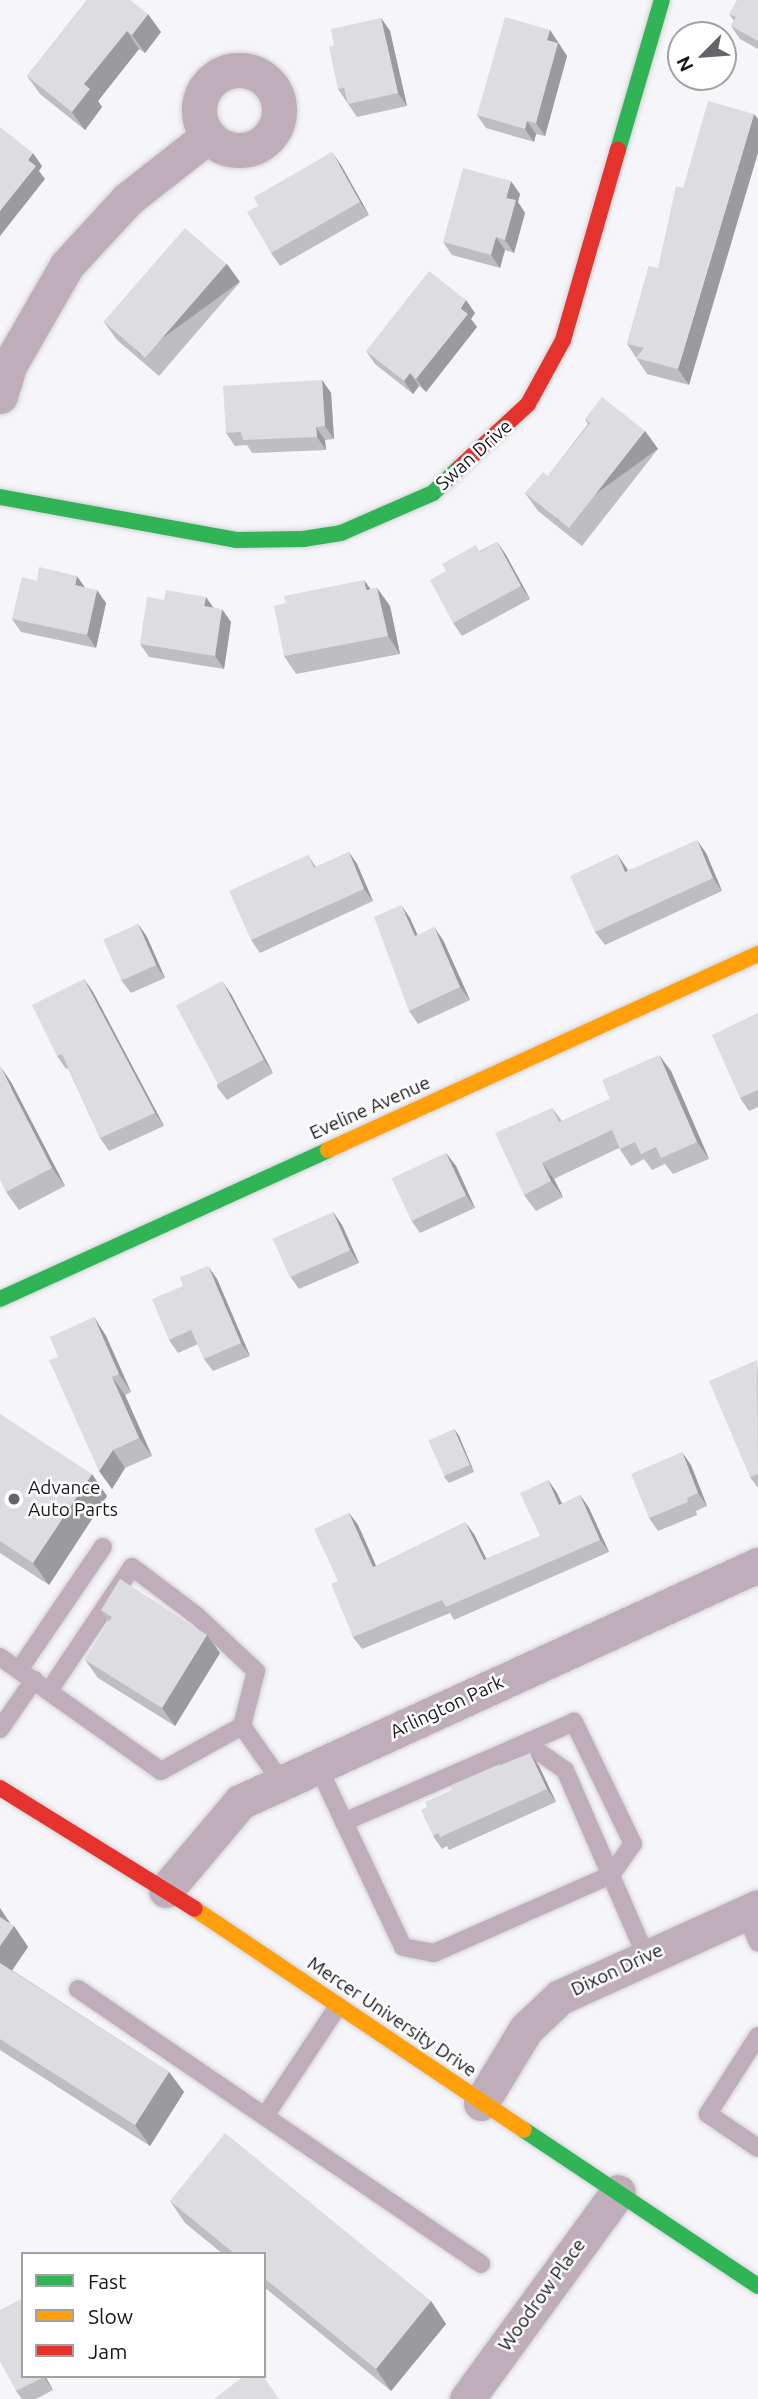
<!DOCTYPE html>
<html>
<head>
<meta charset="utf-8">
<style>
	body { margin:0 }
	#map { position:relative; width:758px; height:2399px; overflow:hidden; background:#f5f5fa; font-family:Ubuntu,sans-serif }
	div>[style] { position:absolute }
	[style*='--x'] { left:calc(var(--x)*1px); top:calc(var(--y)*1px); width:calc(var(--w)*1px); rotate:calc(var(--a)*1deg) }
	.roads { filter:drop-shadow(0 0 2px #d2d2d5) drop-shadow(0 0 2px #d2d2d5) }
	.lane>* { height:18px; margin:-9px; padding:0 9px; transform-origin:9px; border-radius:9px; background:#bfaeb9 }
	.street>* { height:35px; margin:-17.5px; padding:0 17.5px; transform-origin:17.5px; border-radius:17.5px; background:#bfaeb9 }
	.street>.ring { margin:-17.5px; padding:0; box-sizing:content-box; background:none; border:35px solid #bfaeb9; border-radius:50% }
	.fast>* { height:16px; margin:-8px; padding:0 8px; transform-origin:8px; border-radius:8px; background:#30b455 }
	.slow>* { height:16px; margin:-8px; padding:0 8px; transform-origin:8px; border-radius:8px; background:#ff9f0a }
	.jam>* { height:16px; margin:-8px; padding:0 8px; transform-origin:8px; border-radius:8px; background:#e5322d }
	.wall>* { inset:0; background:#bebec2 }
	.shaded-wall>* { inset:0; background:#9b9b9e; transform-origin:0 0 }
	.building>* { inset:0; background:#dddde1; transform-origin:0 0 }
	.dots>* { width:19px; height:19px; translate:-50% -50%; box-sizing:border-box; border:4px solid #fff; border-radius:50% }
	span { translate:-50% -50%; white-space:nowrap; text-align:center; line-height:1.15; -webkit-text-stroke:5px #fff; paint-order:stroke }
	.street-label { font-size:19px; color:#16171b }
	.poi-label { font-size:19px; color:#16171b }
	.left { translate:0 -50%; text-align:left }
	.legend { position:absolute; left:21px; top:2252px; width:245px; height:126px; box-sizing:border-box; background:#fff; border:2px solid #a2a2a4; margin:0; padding:9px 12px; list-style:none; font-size:21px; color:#16171b }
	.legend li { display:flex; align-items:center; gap:14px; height:35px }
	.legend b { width:35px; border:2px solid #a2a2a4 }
	.north { position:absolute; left:667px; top:21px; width:70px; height:70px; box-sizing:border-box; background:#fff; border:2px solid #a2a2a4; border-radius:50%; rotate:245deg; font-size:19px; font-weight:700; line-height:28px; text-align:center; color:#16171b }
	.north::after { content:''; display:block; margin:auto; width:24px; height:32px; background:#646569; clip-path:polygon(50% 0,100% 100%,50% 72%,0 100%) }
</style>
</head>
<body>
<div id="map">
	<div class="roads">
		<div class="lane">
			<div style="--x:0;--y:1657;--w:197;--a:35.3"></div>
			<div style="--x:161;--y:1771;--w:93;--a:-29.1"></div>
			<div style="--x:242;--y:1726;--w:70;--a:54.9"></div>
			<div style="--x:19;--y:1670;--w:149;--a:-55.7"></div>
			<div style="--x:49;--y:1691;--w:149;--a:-56.2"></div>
			<div style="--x:132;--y:1567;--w:81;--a:37"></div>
			<div style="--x:197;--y:1616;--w:81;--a:43"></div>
			<div style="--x:256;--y:1671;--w:57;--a:104.3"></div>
			<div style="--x:0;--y:1729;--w:60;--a:-55.2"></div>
			<div style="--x:508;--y:1760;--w:32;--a:-14"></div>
			<div style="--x:539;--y:1752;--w:32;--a:35"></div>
			<div style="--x:565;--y:1770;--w:203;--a:66.5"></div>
			<div style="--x:318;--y:1766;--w:62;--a:65.1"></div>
			<div style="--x:344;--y:1822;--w:138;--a:64.7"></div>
			<div style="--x:403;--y:1947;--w:32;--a:11"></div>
			<div style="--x:434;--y:1953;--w:193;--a:-23.8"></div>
			<div style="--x:611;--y:1875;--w:38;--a:-55"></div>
			<div style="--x:633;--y:1844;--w:136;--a:-115.8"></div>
			<div style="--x:574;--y:1722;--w:251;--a:156.5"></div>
			<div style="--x:745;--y:1912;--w:33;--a:67"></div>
			<div style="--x:78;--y:1989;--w:488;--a:34.3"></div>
			<div style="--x:758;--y:2036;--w:93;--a:122.7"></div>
			<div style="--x:708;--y:2114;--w:60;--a:34.2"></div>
			<div style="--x:265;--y:2116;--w:132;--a:-56.4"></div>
		</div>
		<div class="street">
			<div class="ring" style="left:199px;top:70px;width:45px;height:45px"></div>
			<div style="--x:0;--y:396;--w:34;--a:-73"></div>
			<div style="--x:10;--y:364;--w:114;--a:-60.1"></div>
			<div style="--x:67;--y:265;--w:90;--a:-47.3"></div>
			<div style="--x:128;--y:199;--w:102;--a:-38.2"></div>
			<div style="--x:166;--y:1890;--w:115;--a:-49.9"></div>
			<div style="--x:240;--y:1802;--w:570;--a:-24.59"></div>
			<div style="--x:481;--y:2103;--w:87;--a:-58.7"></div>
			<div style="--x:526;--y:2029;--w:47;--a:-43.3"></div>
			<div style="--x:560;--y:1997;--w:217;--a:-24.4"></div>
			<div style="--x:467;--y:2399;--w:256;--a:-53.9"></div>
		</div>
		<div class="fast">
			<div style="--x:618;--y:150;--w:156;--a:-73.7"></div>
			<div style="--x:0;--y:497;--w:240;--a:10.3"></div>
			<div style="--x:236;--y:540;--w:67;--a:-0.9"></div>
			<div style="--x:303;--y:539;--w:38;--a:-9"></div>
			<div style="--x:341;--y:533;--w:100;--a:-23.5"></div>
			<div style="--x:433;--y:493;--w:36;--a:-44"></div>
			<div style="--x:0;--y:1299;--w:360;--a:-24.4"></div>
			<div style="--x:524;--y:2130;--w:281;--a:33.7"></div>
		</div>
		<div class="slow">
			<div style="--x:328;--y:1150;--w:473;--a:-24.5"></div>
			<div style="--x:195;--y:1909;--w:396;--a:33.9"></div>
		</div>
		<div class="jam">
			<div style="--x:459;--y:468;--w:94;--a:-42.8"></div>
			<div style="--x:528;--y:404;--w:73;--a:-61.3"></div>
			<div style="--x:563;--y:340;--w:198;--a:-73.9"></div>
			<div style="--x:0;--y:1788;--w:229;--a:31.8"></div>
		</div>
	</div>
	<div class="wall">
		<div style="clip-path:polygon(87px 0,161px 32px,145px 53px,139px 49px,98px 101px,102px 107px,85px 130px,40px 94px,27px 76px)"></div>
		<div style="clip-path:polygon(758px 0,758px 49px,740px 39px,731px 26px,734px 21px,729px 14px)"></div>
		<div style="clip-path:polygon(381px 18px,390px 31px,407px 106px,357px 117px,338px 89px)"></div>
		<div style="clip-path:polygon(550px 30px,567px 56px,545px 136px,536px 134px,534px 142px,486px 128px,477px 115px)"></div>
		<div style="clip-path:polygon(341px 165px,369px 215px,280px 266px,271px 253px,258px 206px)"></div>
		<div style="clip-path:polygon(520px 194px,518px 202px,525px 213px,514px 253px,505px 250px,500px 268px,452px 255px,443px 242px)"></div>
		<div style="clip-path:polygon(649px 266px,689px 385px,647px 374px,627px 344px)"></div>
		<div style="clip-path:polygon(240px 282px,159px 376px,117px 340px,104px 322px)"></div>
		<div style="clip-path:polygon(475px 313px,471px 319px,477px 327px,426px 392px,419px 386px,413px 394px,375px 364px,366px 351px)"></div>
		<div style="clip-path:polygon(322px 380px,331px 393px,334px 439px,325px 440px,326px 450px,252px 453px,247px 445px,235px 446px,226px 433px)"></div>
		<div style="clip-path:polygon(585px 419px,645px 431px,658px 449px,582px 546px,538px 511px,525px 493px,548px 476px,588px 424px)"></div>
		<div style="clip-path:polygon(497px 542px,506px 555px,530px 599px,462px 636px,453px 623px,480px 551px)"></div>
		<div style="clip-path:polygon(37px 581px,86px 588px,106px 603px,96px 648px,21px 632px,12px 619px)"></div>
		<div style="clip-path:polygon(377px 588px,390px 606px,400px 654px,296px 674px,284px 656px,371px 589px)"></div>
		<div style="clip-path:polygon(213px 607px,231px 622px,224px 669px,149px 657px,140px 644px)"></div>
		<div style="clip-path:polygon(349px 852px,357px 864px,373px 901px,260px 953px,251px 940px,308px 855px,316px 867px)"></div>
		<div style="clip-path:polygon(706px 853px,722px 891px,605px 945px,595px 932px,626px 867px,628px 870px)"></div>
		<div style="clip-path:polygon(410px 918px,417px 935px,443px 940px,470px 1000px,418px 1024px,409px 1011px)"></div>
		<div style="clip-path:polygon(138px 924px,147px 937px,165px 978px,131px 993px,121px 980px)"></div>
		<div style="clip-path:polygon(84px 979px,93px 992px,164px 1126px,109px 1151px,100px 1138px,68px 1068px,66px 1069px,57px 1056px)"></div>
		<div style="clip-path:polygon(231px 994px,273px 1073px,227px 1100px,217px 1087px)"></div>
		<div style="clip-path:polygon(758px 1013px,758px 1107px,749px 1111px,740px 1098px)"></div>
		<div style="clip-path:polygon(671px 1071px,709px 1159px,673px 1174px,665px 1164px,652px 1170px,644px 1159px,631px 1166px,619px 1148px,554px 1179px,563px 1197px,536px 1211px,524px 1195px,552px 1108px,562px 1121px)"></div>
		<div style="clip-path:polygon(11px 1082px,65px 1186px,19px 1210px,6px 1192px)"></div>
		<div style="clip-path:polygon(446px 1153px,456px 1166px,475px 1208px,420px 1233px,411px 1220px)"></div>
		<div style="clip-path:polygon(333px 1212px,342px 1225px,359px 1263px,299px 1289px,290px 1276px)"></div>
		<div style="clip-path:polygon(217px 1279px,250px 1356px,213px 1371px,204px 1359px,198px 1344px,178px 1353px,169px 1340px)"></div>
		<div style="clip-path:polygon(94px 1317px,106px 1336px,131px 1392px,125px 1395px,152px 1456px,125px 1468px,112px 1489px,58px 1357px)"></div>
		<div style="clip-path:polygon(758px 1361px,758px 1488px,750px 1477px)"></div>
		<div style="clip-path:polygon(0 1414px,107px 1496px,49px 1585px,0 1553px)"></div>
		<div style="clip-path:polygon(454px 1429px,459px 1436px,474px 1472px,449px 1483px,444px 1477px)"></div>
		<div style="clip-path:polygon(691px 1465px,707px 1506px,696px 1511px,697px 1515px,658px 1531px,649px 1518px)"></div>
		<div style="clip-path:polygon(548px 1480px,557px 1493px,562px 1504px,580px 1495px,589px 1508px,609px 1552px,454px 1620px,450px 1613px,362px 1649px,353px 1637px,338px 1581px,349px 1513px,358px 1525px,376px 1566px,474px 1534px,486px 1559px,540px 1536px)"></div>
		<div style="clip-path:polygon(101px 1610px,207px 1635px,220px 1653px,175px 1726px,98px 1678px,85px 1660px,109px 1622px)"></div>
		<div style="clip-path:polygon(530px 1753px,539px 1766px,556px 1802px,449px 1850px,447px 1846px,442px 1849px,433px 1836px)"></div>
		<div style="clip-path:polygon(0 1908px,9px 1923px,14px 1926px,28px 1947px,12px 1970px,169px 2072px,184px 2092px,150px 2146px,0 2050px)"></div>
		<div style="clip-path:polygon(170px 2201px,431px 2301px,446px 2324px,391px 2391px,264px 2287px,264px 2254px,223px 2254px,185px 2223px)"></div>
		<div style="clip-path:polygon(23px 2376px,45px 2376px,53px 2390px,36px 2399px,22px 2399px,16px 2391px)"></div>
	</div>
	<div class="shaded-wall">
		<div style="clip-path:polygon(148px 14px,161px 32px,145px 53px,132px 35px)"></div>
		<div style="clip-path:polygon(381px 18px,390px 31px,407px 106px,398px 93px)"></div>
		<div style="clip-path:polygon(550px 30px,567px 56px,545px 136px,536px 123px,547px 40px)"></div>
		<div style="clip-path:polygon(127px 31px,139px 49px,98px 101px,102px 107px,85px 130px,72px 112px,84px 84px)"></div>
		<div style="clip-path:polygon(754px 114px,758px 119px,758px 153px,689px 385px,678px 369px)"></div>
		<div style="clip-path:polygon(527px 121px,536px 134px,534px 142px,525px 129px)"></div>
		<div style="clip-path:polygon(332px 152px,341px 165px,369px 215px,360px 202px)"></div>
		<div style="clip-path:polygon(33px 153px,42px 166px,39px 171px,45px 179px,0 236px,0 211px,28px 160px)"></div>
		<div style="clip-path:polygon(511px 181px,520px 194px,518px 202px,525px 213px,514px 253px,505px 240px,506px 198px)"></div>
		<div style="clip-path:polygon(496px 237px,505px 250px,500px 268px,491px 255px)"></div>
		<div style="left:227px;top:264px;width:22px;height:124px;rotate:54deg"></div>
		<div style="clip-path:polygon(466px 300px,475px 313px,471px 319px,477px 327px,426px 392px,416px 379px)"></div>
		<div style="clip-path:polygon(410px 373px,419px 386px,413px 394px,404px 381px)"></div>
		<div style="clip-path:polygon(322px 380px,331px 393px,334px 439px,325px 426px)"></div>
		<div style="clip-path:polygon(316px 427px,325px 440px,326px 450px,317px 437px)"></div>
		<div style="left:645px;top:431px;width:22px;height:123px;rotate:54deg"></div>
		<div style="clip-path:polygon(497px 542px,506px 555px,530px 599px,521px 586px)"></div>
		<div style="clip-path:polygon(77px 576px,86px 589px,75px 585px)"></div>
		<div style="clip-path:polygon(364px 580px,377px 598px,366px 590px)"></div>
		<div style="clip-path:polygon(377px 588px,390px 606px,400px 654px,388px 636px)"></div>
		<div style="clip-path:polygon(97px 590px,106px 603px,96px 648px,87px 635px)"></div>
		<div style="clip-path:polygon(206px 597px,215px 610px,204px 606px)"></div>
		<div style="clip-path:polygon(222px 609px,231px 622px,224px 669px,215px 656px)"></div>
		<div style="clip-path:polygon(697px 840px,706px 853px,722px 891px,713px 878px)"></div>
		<div style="clip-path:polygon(349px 852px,357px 864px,373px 901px,364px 889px)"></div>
		<div style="clip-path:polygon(617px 854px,626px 867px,634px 885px,625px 872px)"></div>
		<div style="clip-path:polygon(401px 905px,410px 918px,424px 949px,415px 936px)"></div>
		<div style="clip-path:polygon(138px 924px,147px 937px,165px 978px,156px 965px)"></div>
		<div style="clip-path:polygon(434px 927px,443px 940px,470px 1000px,460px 987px)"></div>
		<div style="clip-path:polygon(84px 979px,93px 992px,164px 1126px,155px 1113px)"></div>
		<div style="clip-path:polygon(222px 981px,231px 994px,273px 1073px,264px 1060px)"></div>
		<div style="clip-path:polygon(659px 1055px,671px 1071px,709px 1159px,697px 1142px)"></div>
		<div style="clip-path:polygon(0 1066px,11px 1082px,65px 1186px,52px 1168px)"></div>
		<div style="clip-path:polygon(446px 1153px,456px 1166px,475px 1208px,466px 1195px)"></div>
		<div style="clip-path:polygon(542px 1163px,554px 1179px,563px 1197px,551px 1181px)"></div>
		<div style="clip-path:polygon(333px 1212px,342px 1225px,359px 1263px,350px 1250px)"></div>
		<div style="clip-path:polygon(208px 1266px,217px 1279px,250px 1356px,241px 1343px)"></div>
		<div style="clip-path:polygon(94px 1317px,106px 1336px,131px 1392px,119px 1374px)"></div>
		<div style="clip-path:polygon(112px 1377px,125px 1395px,152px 1456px,139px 1438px)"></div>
		<div style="clip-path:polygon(454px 1429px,459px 1436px,474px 1472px,470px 1465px)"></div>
		<div style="clip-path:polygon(113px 1450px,125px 1468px,112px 1489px,99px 1471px)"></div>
		<div style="clip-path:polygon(682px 1452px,691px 1465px,707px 1506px,698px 1493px)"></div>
		<div style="clip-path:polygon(92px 1474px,107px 1496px,49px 1585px,33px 1563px)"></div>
		<div style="clip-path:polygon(548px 1480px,557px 1493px,568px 1517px,559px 1505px)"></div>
		<div style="clip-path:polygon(580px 1495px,589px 1508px,609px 1552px,600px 1540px)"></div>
		<div style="clip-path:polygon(349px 1513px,358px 1525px,382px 1579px,373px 1567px)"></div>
		<div style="clip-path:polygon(465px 1522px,474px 1534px,493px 1572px,484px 1560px)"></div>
		<div style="clip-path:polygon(207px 1635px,220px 1653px,175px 1726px,162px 1708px)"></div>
		<div style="clip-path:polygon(530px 1753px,539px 1766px,556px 1802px,547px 1789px)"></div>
		<div style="clip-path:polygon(0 1908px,10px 1923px,5px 1931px,0 1924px)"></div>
		<div style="clip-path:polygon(14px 1926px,28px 1947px,7px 1978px,0 1969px,0 1946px)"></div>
		<div style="clip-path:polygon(169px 2072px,184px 2092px,150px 2146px,135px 2125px)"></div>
		<div style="clip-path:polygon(431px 2301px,446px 2324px,391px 2391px,376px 2369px)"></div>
		<div style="clip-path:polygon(43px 2376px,45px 2376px,53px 2390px)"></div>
	</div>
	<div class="building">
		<div style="clip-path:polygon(87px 0,130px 0,148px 14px,132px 35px,127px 31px,84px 84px,90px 89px,72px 112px,27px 76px)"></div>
		<div style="clip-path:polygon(737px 0,758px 0,758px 41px,731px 26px,736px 17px,729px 14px)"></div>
		<div style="clip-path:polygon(505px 17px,550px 30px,547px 40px,558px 43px,536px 123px,527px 121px,525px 129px,477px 115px)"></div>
		<div style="clip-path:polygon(381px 18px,398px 93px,348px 104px,344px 88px,338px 89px,329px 47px,334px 45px,331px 29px)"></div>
		<div style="clip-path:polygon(708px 101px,754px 114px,678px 369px,636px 358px,644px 348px,627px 344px,649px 266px,658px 268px,676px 186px,683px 188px)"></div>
		<div style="clip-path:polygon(0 127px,33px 153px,28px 160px,36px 166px,0 211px)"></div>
		<div style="clip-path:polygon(332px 152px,360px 202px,271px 253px,247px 212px,258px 206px,254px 197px)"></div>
		<div style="clip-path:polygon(463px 168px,511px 181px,506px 198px,516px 200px,505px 240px,496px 237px,491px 255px,443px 242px)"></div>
		<div style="left:185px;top:228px;width:55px;height:124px;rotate:41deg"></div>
		<div style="clip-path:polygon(429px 271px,466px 300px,460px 308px,468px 314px,416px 379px,410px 373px,404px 381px,366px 351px)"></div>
		<div style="clip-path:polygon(322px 380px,325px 426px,316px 427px,317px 437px,243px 440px,241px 432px,226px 433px,223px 386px)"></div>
		<div style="clip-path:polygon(602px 397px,645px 431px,569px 528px,525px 493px,543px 472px,548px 476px,590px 423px,585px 419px)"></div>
		<div style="clip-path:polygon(497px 542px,521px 586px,453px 623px,430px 580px,446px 571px,442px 564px,476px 545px,480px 552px)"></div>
		<div style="clip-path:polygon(39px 567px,77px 576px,75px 585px,97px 590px,87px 635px,12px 619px,22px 577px,37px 581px)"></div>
		<div style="clip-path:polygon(364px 580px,366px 590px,377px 588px,388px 636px,284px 656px,274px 606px,286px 603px,284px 596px)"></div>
		<div style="clip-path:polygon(166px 590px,206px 597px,204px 606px,222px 609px,215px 656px,140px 644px,147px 597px,164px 600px)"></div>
		<div style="clip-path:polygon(697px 840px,713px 878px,595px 932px,570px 876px,617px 854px,625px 872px)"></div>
		<div style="clip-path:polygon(349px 852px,364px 889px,251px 940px,229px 891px,308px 855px,314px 868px)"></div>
		<div style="clip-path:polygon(401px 905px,415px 936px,434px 927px,460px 987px,409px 1011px,374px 917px)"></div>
		<div style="left:138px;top:924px;width:45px;height:38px;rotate:66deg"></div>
		<div style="clip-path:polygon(84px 979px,155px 1113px,100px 1138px,62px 1054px,57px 1056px,32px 1005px)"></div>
		<div style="left:222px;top:981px;width:89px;height:52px;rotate:62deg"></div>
		<div style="clip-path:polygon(758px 1013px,758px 1090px,740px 1098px,712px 1035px)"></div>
		<div style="clip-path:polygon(659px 1055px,697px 1142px,661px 1158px,656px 1147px,641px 1154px,635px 1142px,620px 1149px,612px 1130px,542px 1163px,551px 1181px,524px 1195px,495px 1133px,552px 1108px,559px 1122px,610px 1099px,602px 1080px)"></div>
		<div style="clip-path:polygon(0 1067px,52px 1168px,6px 1192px,0 1180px)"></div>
		<div style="left:446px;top:1153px;width:47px;height:60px;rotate:65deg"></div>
		<div style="left:333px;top:1212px;width:42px;height:66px;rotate:66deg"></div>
		<div style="clip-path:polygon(208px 1266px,241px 1343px,204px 1359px,191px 1330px,169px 1340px,152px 1299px,183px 1286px,180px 1277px)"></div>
		<div style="clip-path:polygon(94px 1317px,119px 1374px,112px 1377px,139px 1438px,113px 1450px,99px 1471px,49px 1360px,58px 1357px,50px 1337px)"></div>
		<div style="clip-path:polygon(757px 1360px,758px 1474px,750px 1477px,709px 1381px)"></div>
		<div style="clip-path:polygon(0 1414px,92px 1474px,33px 1563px,0 1541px)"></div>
		<div style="left:454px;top:1429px;width:39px;height:28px;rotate:66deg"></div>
		<div style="clip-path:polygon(682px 1452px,698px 1493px,687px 1498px,688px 1502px,649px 1518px,631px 1474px)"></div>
		<div style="clip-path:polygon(548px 1480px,559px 1505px,580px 1495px,600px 1540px,446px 1607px,442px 1600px,353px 1637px,331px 1584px,338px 1581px,314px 1529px,349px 1513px,373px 1567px,465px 1522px,484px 1560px,540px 1536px,520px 1493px)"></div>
		<div style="clip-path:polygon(120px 1579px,207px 1635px,162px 1708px,85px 1660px,112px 1617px,101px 1610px)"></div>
		<div style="clip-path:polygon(530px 1753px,547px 1789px,440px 1837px,438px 1833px,433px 1836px,421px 1810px,427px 1807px,425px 1802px,452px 1790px,450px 1786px)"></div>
		<div style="clip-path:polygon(0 1917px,14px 1926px,0 1946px)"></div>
		<div style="clip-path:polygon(0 1963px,169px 2072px,135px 2125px,0 2039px)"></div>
		<div style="clip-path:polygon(225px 2133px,431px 2301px,376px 2369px,264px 2278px,264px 2254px,235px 2254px,170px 2201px)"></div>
		<div style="clip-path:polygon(23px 2298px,23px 2376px,44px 2377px,16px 2391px,0 2361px,0 2310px)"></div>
		<div style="clip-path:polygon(244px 2376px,263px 2376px,279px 2399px,214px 2399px)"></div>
	</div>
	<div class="dots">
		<div style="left:14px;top:1499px;background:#646569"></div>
	</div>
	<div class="street-label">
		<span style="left:474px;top:455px;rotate:-42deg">Swan Drive</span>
		<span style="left:370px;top:1108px;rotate:-24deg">Eveline Avenue</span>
		<span style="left:447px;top:1707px;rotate:-25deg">Arlington Park</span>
		<span style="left:617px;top:1970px;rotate:-25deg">Dixon Drive</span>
		<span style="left:392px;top:2017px;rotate:34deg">Mercer University Drive</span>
		<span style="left:542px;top:2295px;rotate:-54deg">Woodrow Place</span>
	</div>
	<div class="poi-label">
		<span class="left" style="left:28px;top:1499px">Advance<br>Auto Parts</span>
	</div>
	<ul class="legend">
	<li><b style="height:9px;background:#30b455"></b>Fast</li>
	<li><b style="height:9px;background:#ff9f0a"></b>Slow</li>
	<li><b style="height:9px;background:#e5322d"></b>Jam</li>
	</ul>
	<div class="north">N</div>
</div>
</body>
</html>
